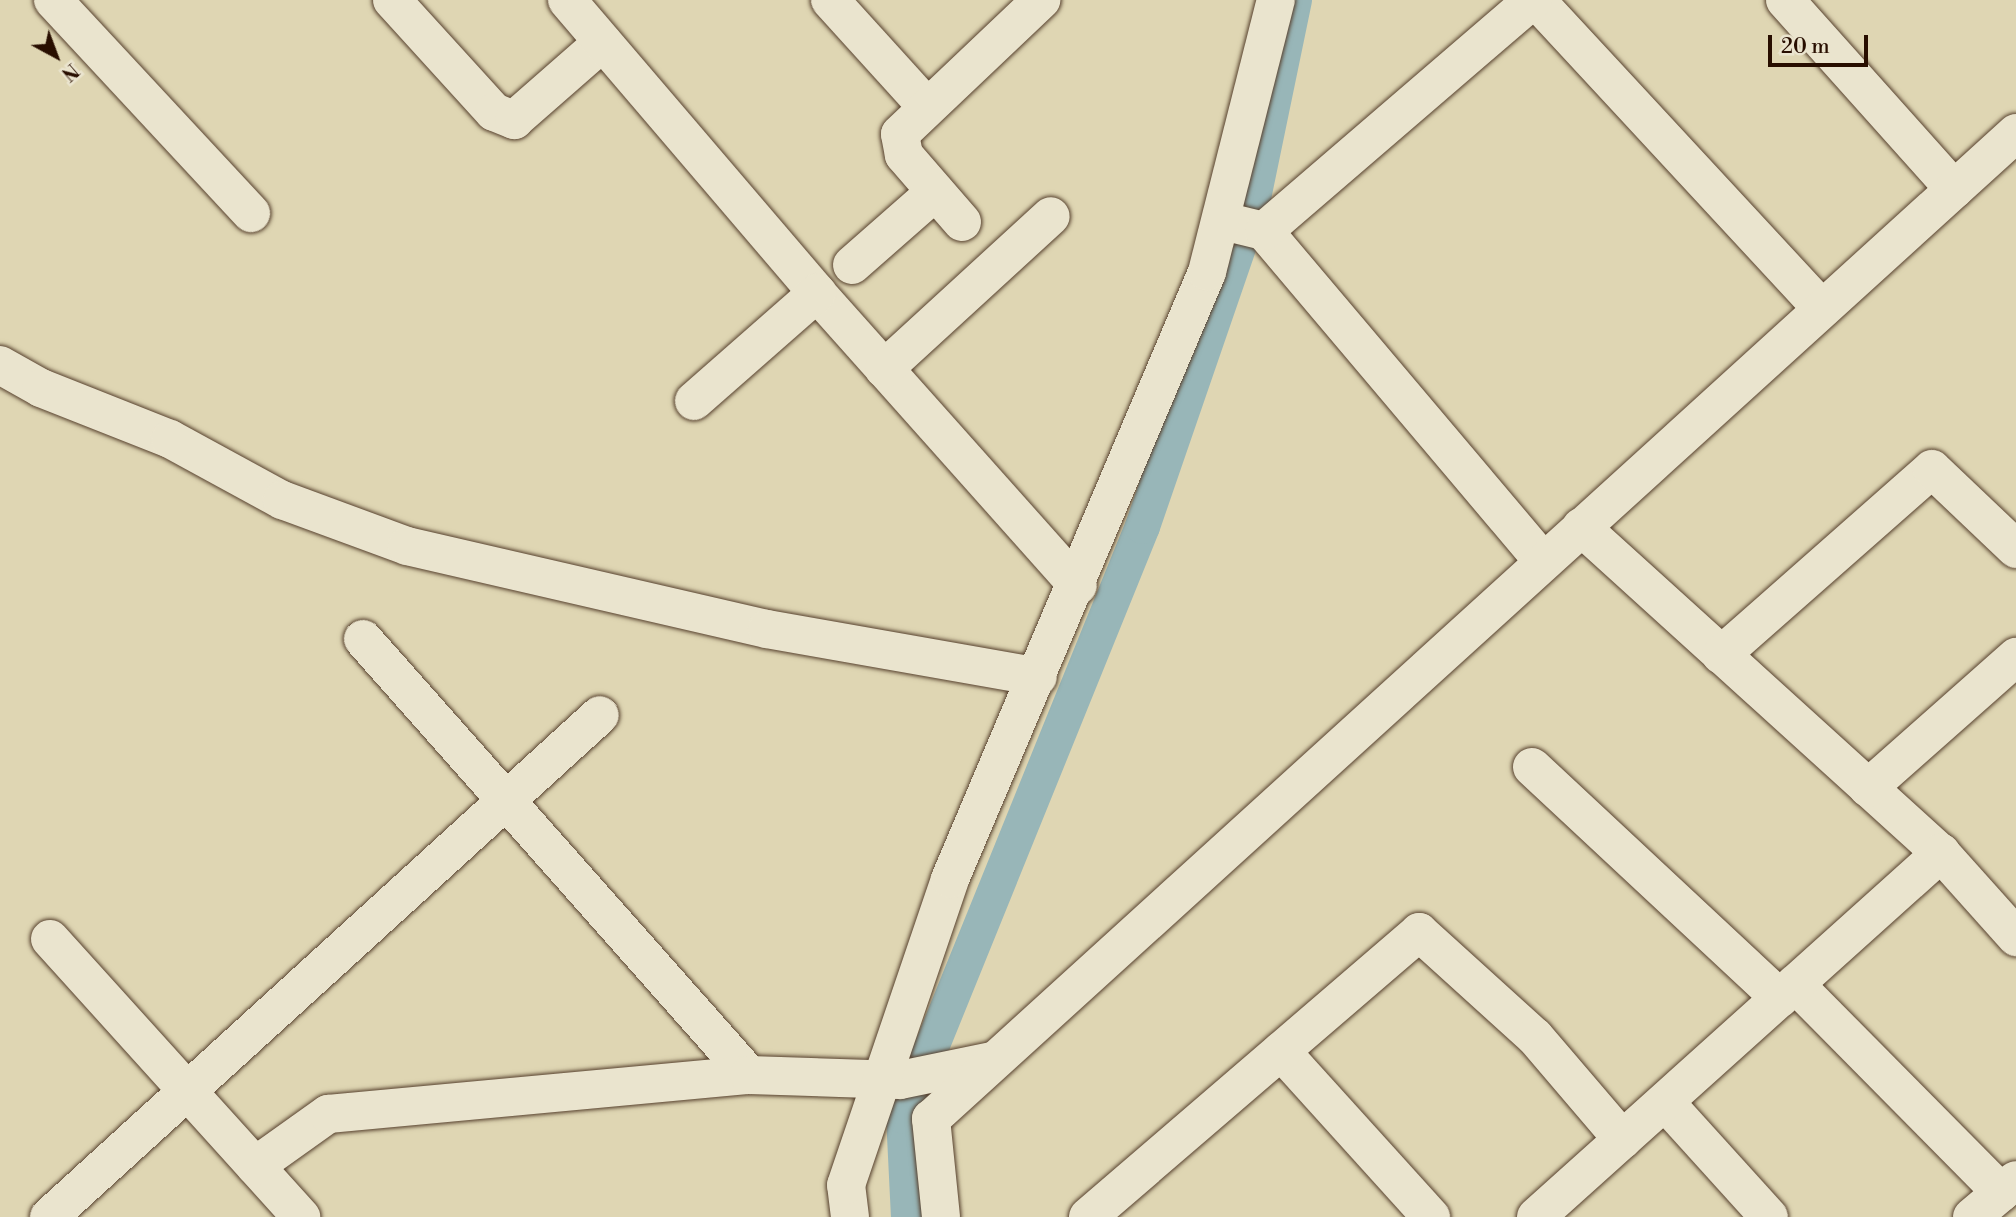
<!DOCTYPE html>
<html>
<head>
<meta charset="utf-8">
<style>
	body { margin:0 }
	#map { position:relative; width:2016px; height:1217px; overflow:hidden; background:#dfd6b3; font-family:"Libre Bodoni",serif }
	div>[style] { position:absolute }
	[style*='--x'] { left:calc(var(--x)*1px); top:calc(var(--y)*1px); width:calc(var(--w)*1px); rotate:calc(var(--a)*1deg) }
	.canal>* { height:35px; margin:-17.5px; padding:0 17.5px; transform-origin:17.5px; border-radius:17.5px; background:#98b6b8 }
	.roads { filter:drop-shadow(0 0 2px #56402d) drop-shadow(0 0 2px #56402d) }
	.minor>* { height:38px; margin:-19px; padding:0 19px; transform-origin:19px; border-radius:19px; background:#eae4ce }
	span { translate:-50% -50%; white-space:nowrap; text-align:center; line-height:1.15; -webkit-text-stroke:7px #eae4ce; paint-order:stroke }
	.north { position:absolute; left:21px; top:21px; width:70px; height:70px; -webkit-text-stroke:5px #eae4ce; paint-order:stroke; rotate:139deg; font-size:19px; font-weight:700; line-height:28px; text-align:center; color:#280e00 }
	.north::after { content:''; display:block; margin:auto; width:24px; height:32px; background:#280e00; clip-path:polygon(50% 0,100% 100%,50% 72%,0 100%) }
	.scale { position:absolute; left:1768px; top:35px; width:100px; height:32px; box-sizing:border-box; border:4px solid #280e00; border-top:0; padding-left:9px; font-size:21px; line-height:24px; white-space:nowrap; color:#280e00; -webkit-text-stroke:5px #eae4ce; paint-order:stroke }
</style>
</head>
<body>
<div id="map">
	<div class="canal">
		<div style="--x:908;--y:1217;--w:101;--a:-92.8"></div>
		<div style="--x:903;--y:1116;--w:637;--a:-67.95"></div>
		<div style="--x:1142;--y:526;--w:332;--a:-71"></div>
		<div style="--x:1250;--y:212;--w:217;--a:-78.3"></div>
	</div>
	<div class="roads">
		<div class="minor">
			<div style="--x:53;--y:0;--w:291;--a:47.1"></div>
			<div style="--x:392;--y:0;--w:151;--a:47.7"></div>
			<div style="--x:494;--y:112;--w:22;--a:22"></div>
			<div style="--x:514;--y:120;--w:118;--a:-41.2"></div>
			<div style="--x:567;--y:0;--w:385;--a:49.5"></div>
			<div style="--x:817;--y:293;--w:392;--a:48.3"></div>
			<div style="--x:830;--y:0;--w:144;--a:47.8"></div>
			<div style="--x:1536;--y:0;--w:421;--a:47.2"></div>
			<div style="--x:1785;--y:0;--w:254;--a:48.2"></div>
			<div style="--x:1223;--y:221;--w:42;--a:13.7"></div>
			<div style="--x:1264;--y:231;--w:432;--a:49.8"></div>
			<div style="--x:962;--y:222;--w:89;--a:-130.9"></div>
			<div style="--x:904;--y:155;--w:21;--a:-101"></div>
			<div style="--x:900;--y:134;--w:195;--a:-43.5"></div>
			<div style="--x:1264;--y:231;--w:355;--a:-40.7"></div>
			<div style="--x:852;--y:265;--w:111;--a:-41.3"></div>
			<div style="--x:0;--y:365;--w:47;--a:29.3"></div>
			<div style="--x:41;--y:388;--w:139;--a:21.6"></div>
			<div style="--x:170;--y:439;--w:128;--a:28.6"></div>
			<div style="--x:282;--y:500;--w:133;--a:20.2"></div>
			<div style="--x:407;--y:546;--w:369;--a:13"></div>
			<div style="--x:767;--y:629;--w:275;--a:10"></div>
			<div style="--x:884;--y:369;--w:226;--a:-42.5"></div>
			<div style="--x:694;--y:401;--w:164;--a:-41.3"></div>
			<div style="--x:1581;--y:527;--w:486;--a:42.2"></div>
			<div style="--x:1941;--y:853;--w:113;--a:48.2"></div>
			<div style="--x:363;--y:639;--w:582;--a:48.48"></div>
			<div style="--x:1721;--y:655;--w:281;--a:-41.4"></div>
			<div style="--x:1932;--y:469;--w:116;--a:43.6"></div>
			<div style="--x:1532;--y:767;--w:339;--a:43"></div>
			<div style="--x:1868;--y:788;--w:198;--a:-41.5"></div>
			<div style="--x:50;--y:939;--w:375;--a:47.9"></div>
			<div style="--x:1795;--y:984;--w:293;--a:45.3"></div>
			<div style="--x:1281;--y:1051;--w:224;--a:47.9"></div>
			<div style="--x:1665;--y:1102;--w:155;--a:47.9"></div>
			<div style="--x:255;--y:1166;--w:90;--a:-35.5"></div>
			<div style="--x:328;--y:1114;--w:423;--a:-5.3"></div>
			<div style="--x:749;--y:1075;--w:151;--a:1.9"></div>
			<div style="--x:900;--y:1080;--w:94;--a:-11.7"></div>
			<div style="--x:49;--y:1217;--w:745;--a:-42.34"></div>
			<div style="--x:850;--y:1217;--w:32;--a:-97"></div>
			<div style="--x:846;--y:1185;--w:323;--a:-71.2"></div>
			<div style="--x:950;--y:879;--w:659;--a:-67.05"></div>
			<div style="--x:1207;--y:272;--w:281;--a:-75.8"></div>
			<div style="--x:941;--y:1217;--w:99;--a:-95.8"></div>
			<div style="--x:931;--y:1119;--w:1466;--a:-42.26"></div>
			<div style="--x:1088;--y:1217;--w:437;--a:-40.7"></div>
			<div style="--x:1419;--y:932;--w:156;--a:42.2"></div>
			<div style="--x:1535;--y:1037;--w:135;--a:49.5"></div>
			<div style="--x:1536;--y:1217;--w:545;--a:-41.95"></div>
			<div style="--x:1972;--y:1217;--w:57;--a:-40.1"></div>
		</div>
	</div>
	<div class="north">N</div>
	<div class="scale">20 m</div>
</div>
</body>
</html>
